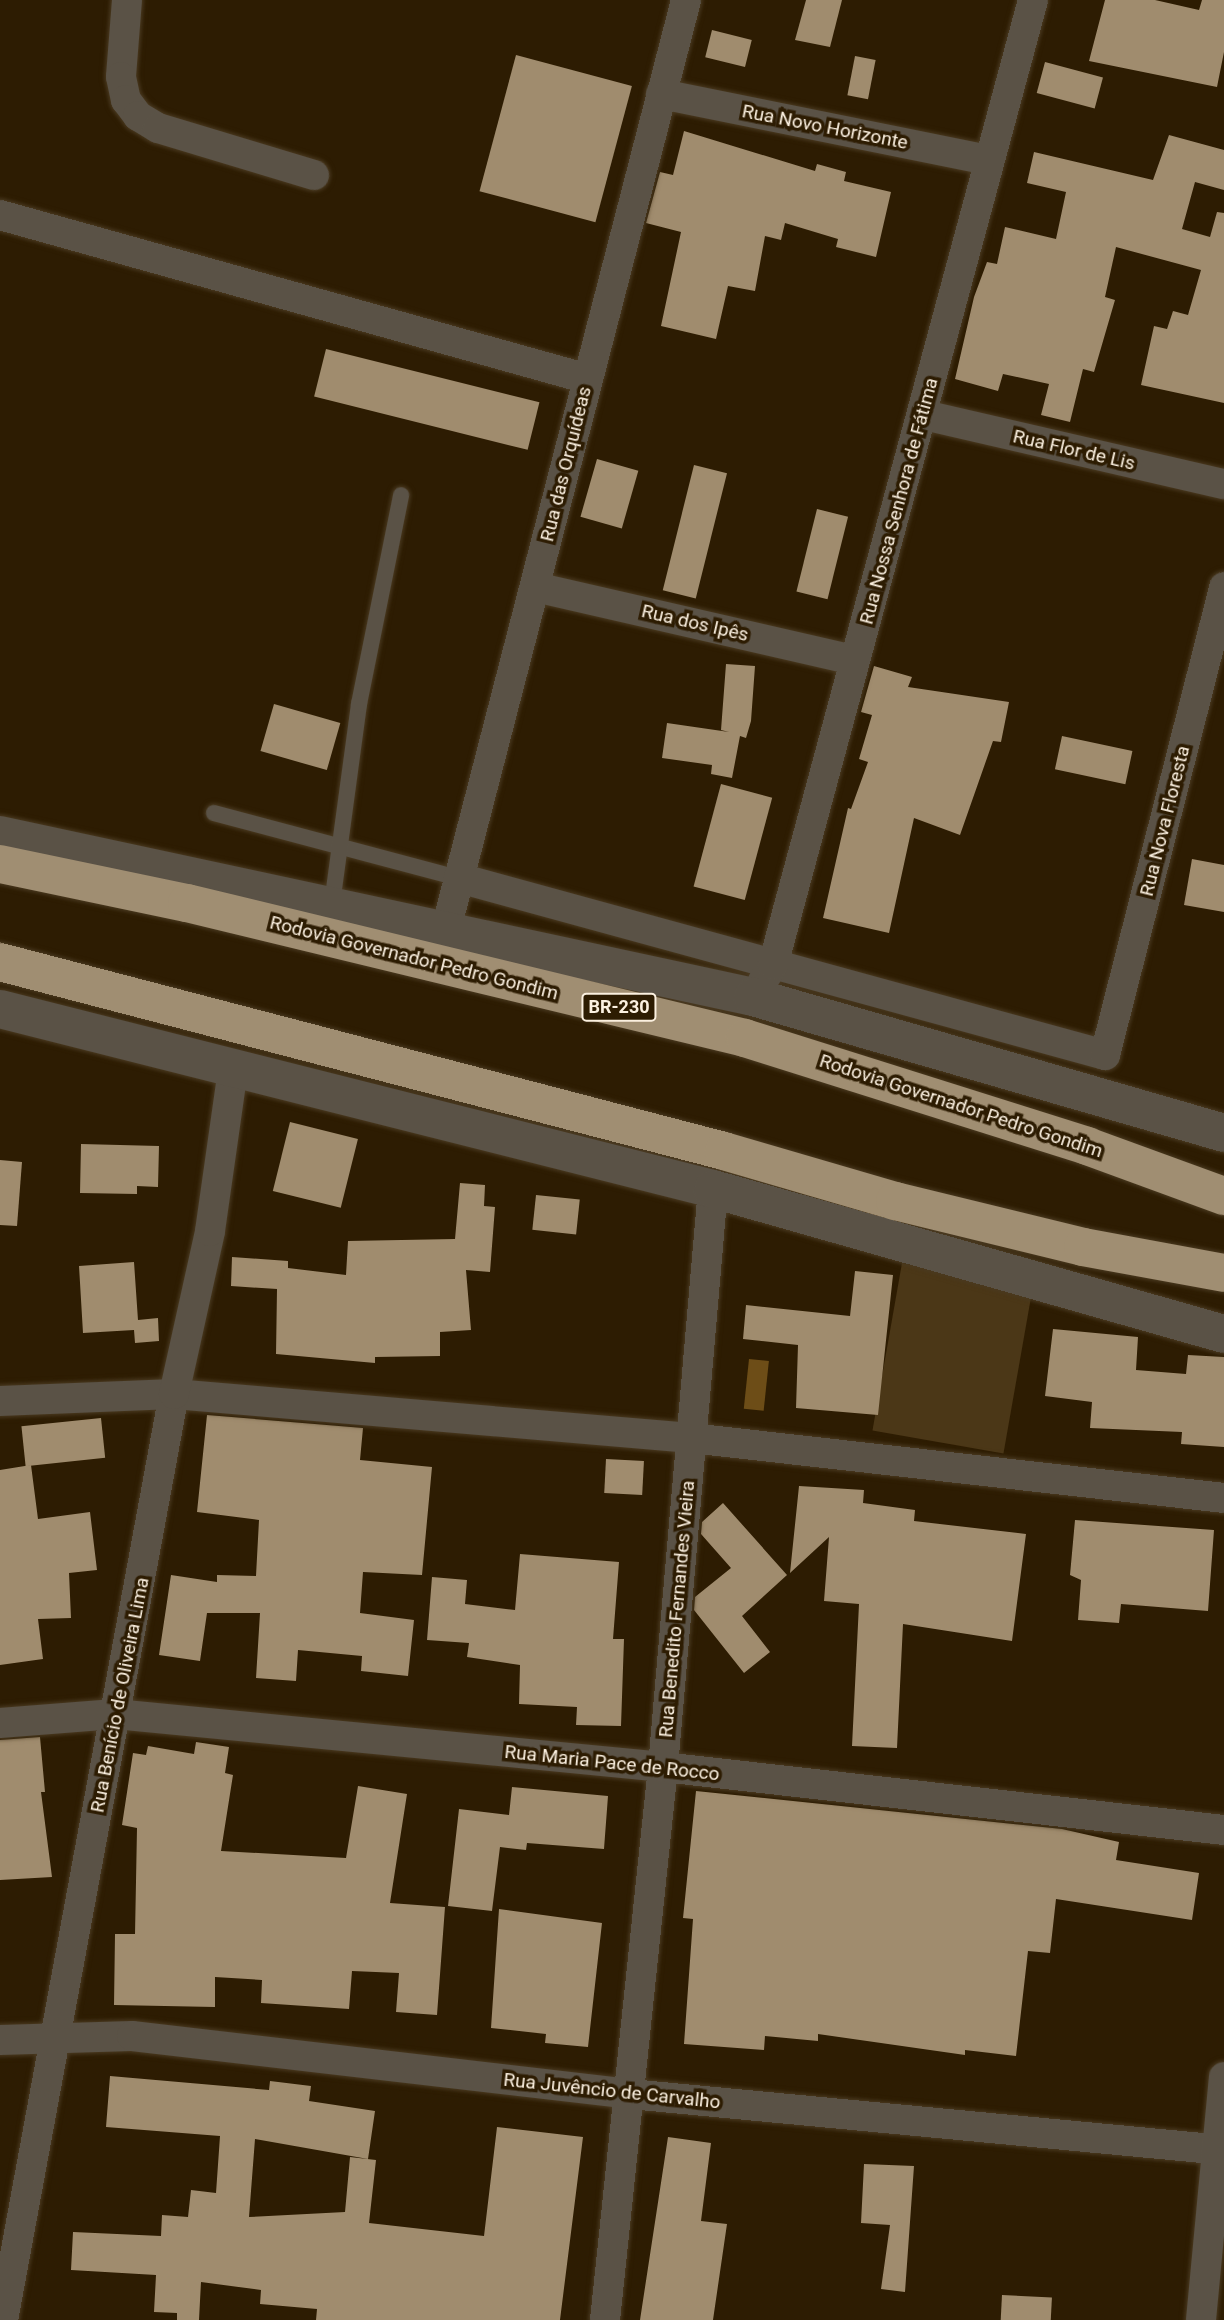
<!DOCTYPE html>
<html>
<head>
<meta charset="utf-8">
<style>
	body { margin:0 }
	#map { position:relative; width:1224px; height:2320px; overflow:hidden; background:#2d1c02; font-family:Roboto,sans-serif }
	div>[style] { position:absolute }
	[style*='--x'] { left:calc(var(--x)*1px); top:calc(var(--y)*1px); width:calc(var(--w)*1px); rotate:calc(var(--a)*1deg) }
	.green>* { inset:0; background:#4b3717; transform-origin:0 0 }
	.water>* { inset:0; background:#6d4d17; transform-origin:0 0 }
	.building>* { inset:0; background:#a08c6e; transform-origin:0 0 }
	.roads { filter:drop-shadow(0 0 2px #4a3a21) drop-shadow(0 0 2px #4a3a21) }
	.service>* { height:16px; margin:-8px; padding:0 8px; transform-origin:8px; border-radius:8px; background:#5a5246 }
	.minor>* { height:30px; margin:-15px; padding:0 15px; transform-origin:15px; border-radius:15px; background:#5a5246 }
	.tertiary>* { height:38px; margin:-19px; padding:0 19px; transform-origin:19px; border-radius:19px; background:#5a5246 }
	.trunk>* { height:38px; margin:-19px; padding:0 19px; transform-origin:19px; border-radius:19px; background:#a08e72 }
	span { translate:-50% -50%; white-space:nowrap; text-align:center; line-height:1.15; -webkit-text-stroke:7px #2d1c02; paint-order:stroke }
	.shield-label span { padding:2px 5px; background:#2d1c02; border:2px solid; border-radius:5px; -webkit-text-stroke-width:0 }
	.shield-label { font-size:18px; color:#fbf0e0; font-weight:700 }
	.street-label { font-size:19px; color:#fbf0e0 }
</style>
</head>
<body>
<div id="map">
	<div class="green">
		<div style="left:902px;top:1263px;width:133px;height:170px;rotate:10deg"></div>
	</div>
	<div class="water">
		<div style="left:749px;top:1359px;width:20px;height:50px;rotate:6deg"></div>
	</div>
	<div class="building">
		<div style="clip-path:polygon(806px 0,842px 0,830px 47px,795px 40px)"></div>
		<div style="clip-path:polygon(1105px 0,1155px 0,1199px 10px,1202px 0,1224px 0,1224px 52px,1217px 87px,1089px 61px)"></div>
		<div style="left:712px;top:30px;width:41px;height:28px;rotate:14deg"></div>
		<div style="left:516px;top:55px;width:120px;height:141px;rotate:15deg"></div>
		<div style="left:855px;top:56px;width:21px;height:40px;rotate:11deg"></div>
		<div style="left:1045px;top:62px;width:60px;height:32px;rotate:15deg"></div>
		<div style="clip-path:polygon(684px 131px,815px 171px,817px 164px,846px 172px,844px 181px,891px 192px,876px 257px,836px 247px,838px 239px,785px 223px,781px 240px,765px 236px,755px 291px,728px 286px,716px 339px,661px 326px,681px 232px,646px 223px,660px 172px,673px 175px)"></div>
		<div style="clip-path:polygon(1169px 135px,1224px 150px,1224px 190px,1195px 182px,1182px 229px,1210px 237px,1217px 212px,1224px 213px,1224px 403px,1141px 385px,1154px 326px,1167px 329px,1173px 311px,1188px 315px,1201px 270px,1116px 247px,1105px 297px,1115px 300px,1094px 372px,1083px 369px,1070px 422px,1041px 415px,1049px 384px,1003px 374px,998px 391px,955px 379px,974px 297px,987px 262px,997px 264px,1005px 227px,1056px 239px,1066px 192px,1027px 183px,1034px 152px,1153px 180px)"></div>
		<div style="left:326px;top:349px;width:220px;height:49px;rotate:14deg"></div>
		<div style="left:597px;top:459px;width:43px;height:60px;rotate:16deg"></div>
		<div style="left:694px;top:465px;width:34px;height:129px;rotate:14deg"></div>
		<div style="left:817px;top:509px;width:32px;height:85px;rotate:14deg"></div>
		<div style="clip-path:polygon(726px 664px,755px 666px,751px 721px,746px 738px,740px 736px,732px 778px,711px 774px,712px 765px,662px 758px,667px 723px,729px 732px,721px 730px)"></div>
		<div style="clip-path:polygon(874px 666px,912px 677px,908px 687px,1009px 702px,1001px 742px,993px 741px,960px 835px,914px 818px,889px 933px,823px 918px,848px 808px,851px 809px,868px 762px,859px 759px,872px 715px,861px 712px)"></div>
		<div style="left:274px;top:704px;width:69px;height:49px;rotate:16deg"></div>
		<div style="left:1062px;top:736px;width:72px;height:34px;rotate:12deg"></div>
		<div style="left:721px;top:784px;width:53px;height:106px;rotate:15deg"></div>
		<div style="clip-path:polygon(1192px 859px,1224px 865px,1224px 912px,1184px 905px)"></div>
		<div style="left:290px;top:1122px;width:70px;height:71px;rotate:14deg"></div>
		<div style="clip-path:polygon(81px 1144px,159px 1146px,158px 1187px,137px 1186px,137px 1194px,80px 1193px)"></div>
		<div style="clip-path:polygon(0 1160px,22px 1162px,17px 1226px,0 1225px)"></div>
		<div style="clip-path:polygon(460px 1183px,485px 1185px,484px 1206px,495px 1207px,490px 1272px,466px 1270px,471px 1330px,440px 1332px,440px 1356px,375px 1357px,375px 1363px,276px 1354px,277px 1289px,231px 1286px,232px 1257px,288px 1261px,288px 1268px,346px 1275px,348px 1241px,455px 1239px)"></div>
		<div style="left:536px;top:1195px;width:44px;height:35px;rotate:6deg"></div>
		<div style="clip-path:polygon(134px 1262px,138px 1320px,158px 1318px,159px 1341px,135px 1343px,134px 1330px,83px 1333px,79px 1266px)"></div>
		<div style="clip-path:polygon(855px 1271px,893px 1275px,878px 1415px,796px 1408px,798px 1345px,743px 1339px,746px 1305px,850px 1316px)"></div>
		<div style="clip-path:polygon(1053px 1329px,1138px 1337px,1136px 1370px,1186px 1374px,1188px 1355px,1224px 1357px,1224px 1447px,1181px 1444px,1182px 1432px,1090px 1428px,1092px 1402px,1045px 1396px)"></div>
		<div style="clip-path:polygon(207px 1415px,363px 1428px,360px 1460px,432px 1467px,422px 1575px,363px 1572px,360px 1613px,414px 1620px,408px 1676px,361px 1671px,362px 1656px,298px 1650px,296px 1681px,256px 1678px,260px 1613px,207px 1613px,200px 1661px,159px 1655px,171px 1575px,217px 1582px,217px 1575px,256px 1576px,259px 1520px,197px 1512px)"></div>
		<div style="left:101px;top:1418px;width:40px;height:80px;rotate:84deg"></div>
		<div style="left:606px;top:1459px;width:38px;height:34px;rotate:3deg"></div>
		<div style="clip-path:polygon(31px 1465px,38px 1519px,90px 1512px,97px 1570px,69px 1573px,71px 1618px,38px 1619px,43px 1659px,0 1665px,0 1470px)"></div>
		<div style="clip-path:polygon(799px 1486px,864px 1490px,863px 1503px,915px 1510px,914px 1521px,1026px 1534px,1012px 1641px,903px 1624px,897px 1748px,852px 1746px,859px 1604px,824px 1601px,829px 1537px,790px 1573px)"></div>
		<div style="clip-path:polygon(723px 1503px,787px 1575px,742px 1616px,770px 1652px,744px 1673px,694px 1610px,695px 1597px,731px 1568px,701px 1534px,702px 1522px)"></div>
		<div style="clip-path:polygon(1075px 1520px,1214px 1530px,1208px 1611px,1121px 1604px,1119px 1623px,1078px 1620px,1081px 1580px,1070px 1575px)"></div>
		<div style="clip-path:polygon(520px 1554px,619px 1562px,613px 1639px,624px 1639px,621px 1726px,576px 1725px,577px 1707px,519px 1704px,520px 1665px,467px 1657px,469px 1643px,427px 1640px,432px 1577px,467px 1580px,465px 1604px,515px 1610px)"></div>
		<div style="clip-path:polygon(40px 1737px,45px 1792px,41px 1792px,52px 1877px,0 1880px,0 1740px)"></div>
		<div style="clip-path:polygon(196px 1742px,229px 1747px,225px 1773px,233px 1775px,221px 1851px,346px 1858px,358px 1786px,407px 1794px,390px 1903px,445px 1907px,437px 2015px,396px 2012px,399px 1973px,352px 1971px,349px 2009px,261px 2003px,262px 1980px,215px 1977px,215px 2007px,114px 2005px,115px 1934px,135px 1934px,137px 1828px,122px 1825px,133px 1753px,146px 1755px,148px 1746px,194px 1754px)"></div>
		<div style="clip-path:polygon(512px 1787px,608px 1796px,604px 1849px,527px 1843px,526px 1850px,500px 1847px,492px 1911px,448px 1906px,459px 1809px,509px 1815px)"></div>
		<div style="clip-path:polygon(696px 1791px,1062px 1829px,1119px 1842px,1116px 1860px,1199px 1873px,1192px 1920px,1056px 1899px,1050px 1953px,1028px 1951px,1016px 2056px,965px 2050px,965px 2055px,818px 2034px,818px 2041px,765px 2036px,764px 2050px,684px 2044px,693px 1919px,683px 1918px)"></div>
		<div style="clip-path:polygon(499px 1909px,602px 1923px,588px 2047px,545px 2043px,546px 2034px,491px 2028px)"></div>
		<div style="clip-path:polygon(110px 2076px,269px 2090px,270px 2081px,311px 2086px,309px 2101px,375px 2111px,368px 2159px,255px 2139px,249px 2217px,345px 2212px,350px 2157px,376px 2160px,369px 2223px,484px 2236px,497px 2127px,583px 2137px,560px 2320px,316px 2320px,317px 2309px,260px 2304px,261px 2290px,201px 2282px,199px 2320px,177px 2320px,177px 2313px,154px 2312px,156px 2275px,71px 2270px,73px 2232px,161px 2236px,162px 2215px,188px 2217px,191px 2190px,216px 2193px,220px 2136px,106px 2127px)"></div>
		<div style="clip-path:polygon(668px 2137px,711px 2143px,701px 2221px,727px 2224px,713px 2320px,640px 2320px)"></div>
		<div style="clip-path:polygon(864px 2164px,914px 2166px,905px 2292px,881px 2289px,890px 2225px,861px 2223px)"></div>
		<div style="left:1002px;top:2295px;width:50px;height:25px;rotate:3deg"></div>
	</div>
	<div class="roads">
		<div class="service">
			<div style="--x:214;--y:813;--w:253;--a:14.9"></div>
			<div style="--x:332;--y:904;--w:202;--a:-82.3"></div>
			<div style="--x:359;--y:704;--w:213;--a:-78.6"></div>
		</div>
		<div class="minor">
			<div style="--x:127;--y:0;--w:77;--a:94.5"></div>
			<div style="--x:121;--y:77;--w:24;--a:78"></div>
			<div style="--x:126;--y:100;--w:20;--a:53"></div>
			<div style="--x:138;--y:116;--w:23;--a:31"></div>
			<div style="--x:158;--y:128;--w:163;--a:16.8"></div>
			<div style="--x:661;--y:94;--w:335;--a:11.4"></div>
			<div style="--x:0;--y:215;--w:610;--a:15.58"></div>
			<div style="--x:924;--y:415;--w:308;--a:13"></div>
			<div style="--x:535;--y:587;--w:328;--a:12.9"></div>
			<div style="--x:459;--y:878;--w:670;--a:15.32"></div>
			<div style="--x:1105;--y:1055;--w:483;--a:-75.7"></div>
			<div style="--x:446;--y:929;--w:960;--a:-75.51"></div>
			<div style="--x:763;--y:981;--w:19;--a:-58"></div>
			<div style="--x:773;--y:965;--w:999;--a:-74.92"></div>
			<div style="--x:0;--y:1401;--w:174;--a:-2.3"></div>
			<div style="--x:174;--y:1394;--w:519;--a:4.86"></div>
			<div style="--x:691;--y:1438;--w:536;--a:6.42"></div>
			<div style="--x:0;--y:1723;--w:115;--a:-4.5"></div>
			<div style="--x:115;--y:1714;--w:551;--a:5.52"></div>
			<div style="--x:663;--y:1767;--w:565;--a:6.41"></div>
			<div style="--x:0;--y:2040;--w:132;--a:-1.7"></div>
			<div style="--x:132;--y:2036;--w:501;--a:6.64"></div>
			<div style="--x:630;--y:2094;--w:597;--a:5.39"></div>
			<div style="--x:3;--y:2320;--w:942;--a:-79.54"></div>
			<div style="--x:174;--y:1394;--w:167;--a:-77.5"></div>
			<div style="--x:210;--y:1231;--w:164;--a:-81.9"></div>
			<div style="--x:605;--y:2320;--w:556;--a:-84.01"></div>
			<div style="--x:663;--y:1767;--w:580;--a:-85.06"></div>
			<div style="--x:1201;--y:2320;--w:244;--a:-84.6"></div>
		</div>
		<div class="tertiary">
			<div style="--x:0;--y:835;--w:770;--a:12.14"></div>
			<div style="--x:753;--y:997;--w:490;--a:16.1"></div>
			<div style="--x:0;--y:1009;--w:735;--a:14.17"></div>
			<div style="--x:713;--y:1189;--w:531;--a:15.84"></div>
		</div>
		<div class="trunk">
			<div style="--x:0;--y:864;--w:191;--a:11.8"></div>
			<div style="--x:187;--y:903;--w:574;--a:13.6"></div>
			<div style="--x:745;--y:1038;--w:359;--a:17.5"></div>
			<div style="--x:1087;--y:1146;--w:146;--a:20.1"></div>
			<div style="--x:0;--y:962;--w:748;--a:14.63"></div>
			<div style="--x:724;--y:1151;--w:178;--a:16.3"></div>
			<div style="--x:895;--y:1201;--w:194;--a:13.7"></div>
			<div style="--x:1083;--y:1247;--w:143;--a:10.4"></div>
		</div>
	</div>
	<div class="shield-label">
		<span style="left:619px;top:1007px">BR-230</span>
	</div>
	<div class="street-label">
		<span style="left:825px;top:127px;rotate:11deg">Rua Novo Horizonte</span>
		<span style="left:1074px;top:450px;rotate:13deg">Rua Flor de Lis</span>
		<span style="left:566px;top:464px;rotate:-76deg">Rua das Orquídeas</span>
		<span style="left:899px;top:501px;rotate:-75deg">Rua Nossa Senhora de Fátima</span>
		<span style="left:695px;top:623px;rotate:13deg">Rua dos Ipês</span>
		<span style="left:1165px;top:821px;rotate:-76deg">Rua Nova Floresta</span>
		<span style="left:414px;top:958px;rotate:14deg">Rodovia Governador Pedro Gondim</span>
		<span style="left:961px;top:1106px;rotate:18deg">Rodovia Governador Pedro Gondim</span>
		<span style="left:677px;top:1609px;rotate:-85deg">Rua Benedito Fernandes Vieira</span>
		<span style="left:120px;top:1695px;rotate:-79deg">Rua Benício de Oliveira Lima</span>
		<span style="left:612px;top:1763px;rotate:6deg">Rua Maria Pace de Rocco</span>
		<span style="left:612px;top:2091px;rotate:6deg">Rua Juvêncio de Carvalho</span>
	</div>
</div>
</body>
</html>
